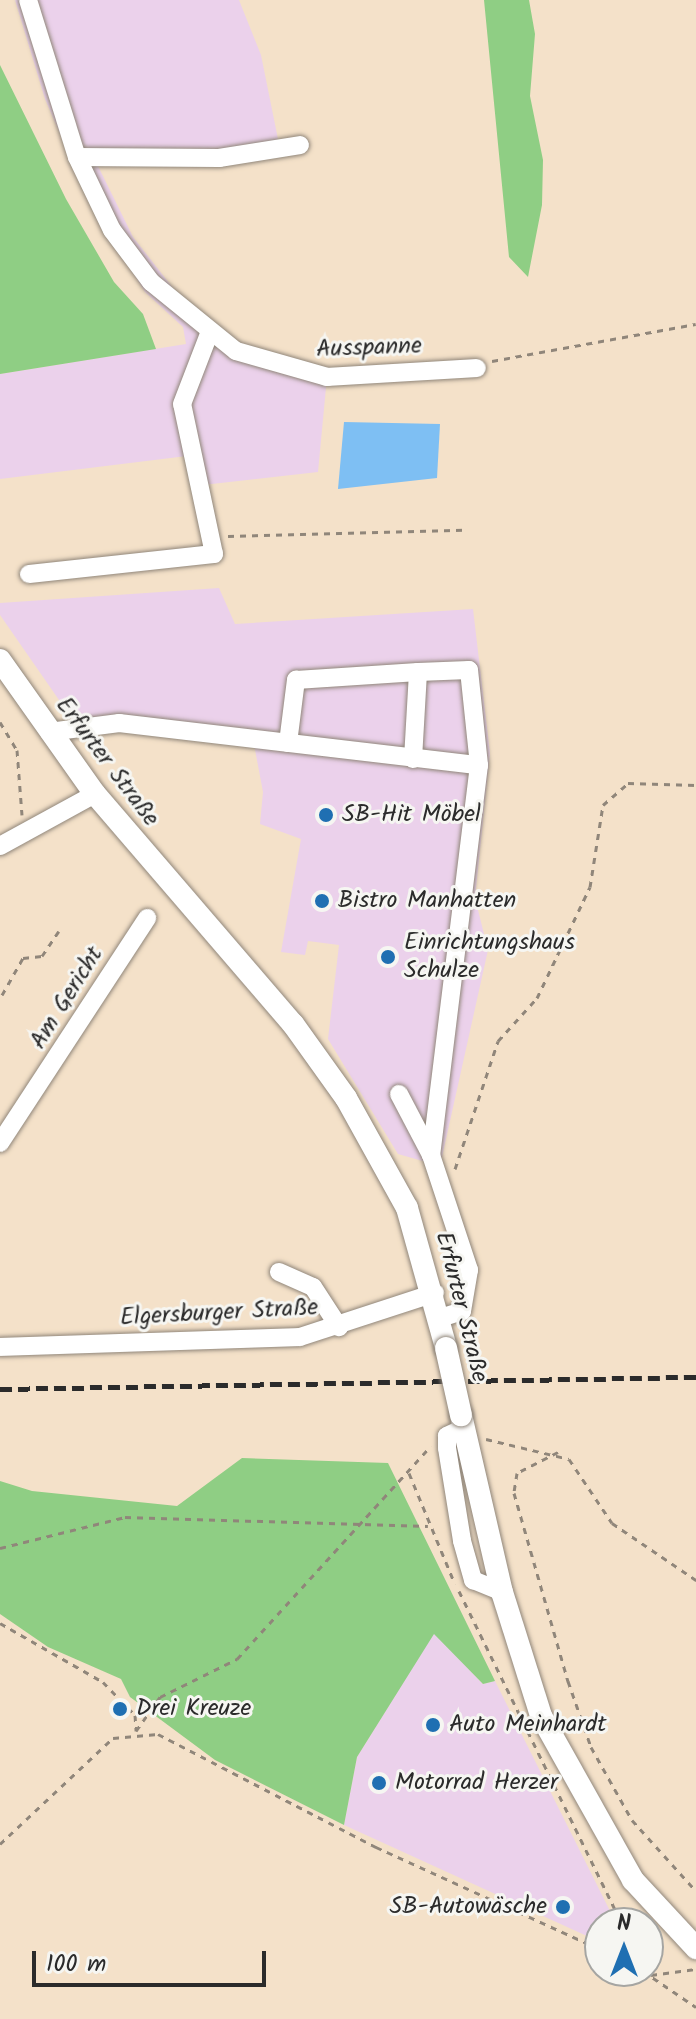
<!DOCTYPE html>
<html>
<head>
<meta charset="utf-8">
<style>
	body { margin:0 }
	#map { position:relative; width:696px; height:2019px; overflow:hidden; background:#f4e1c9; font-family:Kalam,sans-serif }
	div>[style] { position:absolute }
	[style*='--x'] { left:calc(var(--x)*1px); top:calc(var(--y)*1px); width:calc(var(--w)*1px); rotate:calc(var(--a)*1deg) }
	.built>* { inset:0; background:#ebd1eb }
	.green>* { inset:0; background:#8fce84 }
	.water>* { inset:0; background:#7ebff3 }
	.path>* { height:3px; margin-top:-1.5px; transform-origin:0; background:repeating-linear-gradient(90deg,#90867a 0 6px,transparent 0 12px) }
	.roads { filter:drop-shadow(0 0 2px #90867a) drop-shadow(0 0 2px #90867a) }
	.minor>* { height:18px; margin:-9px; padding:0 9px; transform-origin:9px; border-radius:9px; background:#fff }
	.major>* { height:22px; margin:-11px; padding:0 11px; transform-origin:11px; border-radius:11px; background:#fff }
	.rail>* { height:5px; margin-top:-2.5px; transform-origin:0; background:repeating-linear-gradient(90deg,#2b2b2b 0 12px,transparent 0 18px) }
	.bridges { filter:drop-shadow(0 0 2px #90867a) drop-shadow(0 0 2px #90867a) }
	.major-bridge>* { height:22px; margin:-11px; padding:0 11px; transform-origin:11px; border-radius:11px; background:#fff }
	.dots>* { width:22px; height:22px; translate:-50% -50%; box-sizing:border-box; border:4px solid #f6f6f2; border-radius:50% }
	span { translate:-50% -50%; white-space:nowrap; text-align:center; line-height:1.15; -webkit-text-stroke:6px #f6f6f2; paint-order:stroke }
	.street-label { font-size:24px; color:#2b2b2b }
	.poi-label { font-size:24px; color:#2b2b2b }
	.left { translate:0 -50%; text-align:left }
	.right { translate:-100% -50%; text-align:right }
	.north { position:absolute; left:584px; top:1907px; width:80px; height:80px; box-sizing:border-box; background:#f6f6f2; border:2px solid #a5a5a2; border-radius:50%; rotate:0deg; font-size:22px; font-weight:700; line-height:32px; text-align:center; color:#2b2b2b }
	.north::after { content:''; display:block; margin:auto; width:28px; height:36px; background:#1f6fb2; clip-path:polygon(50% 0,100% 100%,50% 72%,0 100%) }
	.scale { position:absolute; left:32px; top:1951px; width:234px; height:36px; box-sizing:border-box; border:4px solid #2b2b2b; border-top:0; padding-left:10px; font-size:24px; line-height:28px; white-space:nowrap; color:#2b2b2b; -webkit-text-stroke:6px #f6f6f2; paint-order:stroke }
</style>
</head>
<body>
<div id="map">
	<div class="built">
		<div style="clip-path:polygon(15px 0,239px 0,261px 55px,280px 149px,94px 158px,133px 237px,209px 334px,327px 377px,318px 472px,203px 485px,195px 455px,0 479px,0 374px,186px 344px,183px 327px,145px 292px,91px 206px,45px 99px)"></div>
		<div style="clip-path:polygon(219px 588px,235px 624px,473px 609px,490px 753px,475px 898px,488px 950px,440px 1166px,398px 1154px,328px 1039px,339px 945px,308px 941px,305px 955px,281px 952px,301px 839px,260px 824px,263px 792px,253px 739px,75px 723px,0 615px,0 603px)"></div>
		<div style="clip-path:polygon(434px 1633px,483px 1684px,495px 1681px,616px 1923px,600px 1923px,600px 1942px,344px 1825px,357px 1757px)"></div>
	</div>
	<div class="green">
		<div style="clip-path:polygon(484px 0,529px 0,535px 34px,530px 96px,543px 160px,542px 205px,528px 277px,509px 257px)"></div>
		<div style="clip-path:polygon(0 65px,66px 199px,114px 282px,143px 314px,156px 349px,0 374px)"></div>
		<div style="clip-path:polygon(242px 1458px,388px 1463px,495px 1681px,483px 1684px,434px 1634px,357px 1757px,344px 1825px,215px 1760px,130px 1697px,121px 1679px,48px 1647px,0 1614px,0 1481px,32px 1491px,177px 1506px)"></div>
	</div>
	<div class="water">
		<div style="clip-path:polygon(344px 422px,440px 424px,437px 478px,338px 489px)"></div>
	</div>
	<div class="path">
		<div style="--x:492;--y:361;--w:207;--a:-10.3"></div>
		<div style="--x:228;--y:536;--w:236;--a:-1.5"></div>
		<div style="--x:0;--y:722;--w:33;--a:59"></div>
		<div style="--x:17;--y:750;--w:65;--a:85.6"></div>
		<div style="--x:2;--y:995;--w:43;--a:-60.4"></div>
		<div style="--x:23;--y:958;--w:19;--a:-6"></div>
		<div style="--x:42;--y:956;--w:30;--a:-56"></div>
		<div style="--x:455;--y:1169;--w:135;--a:-71.4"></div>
		<div style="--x:498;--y:1041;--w:58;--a:-47.8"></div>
		<div style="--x:537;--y:998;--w:123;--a:-64.5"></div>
		<div style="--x:590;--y:887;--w:83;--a:-81"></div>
		<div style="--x:603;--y:805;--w:33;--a:-41"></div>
		<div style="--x:628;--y:783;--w:68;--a:1.7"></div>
		<div style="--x:486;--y:1439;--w:85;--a:13.5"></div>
		<div style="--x:569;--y:1459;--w:77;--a:56.1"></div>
		<div style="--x:612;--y:1523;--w:102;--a:34.2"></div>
		<div style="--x:558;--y:1452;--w:46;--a:152.9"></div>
		<div style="--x:517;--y:1473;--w:20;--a:99"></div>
		<div style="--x:514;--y:1493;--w:196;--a:74"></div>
		<div style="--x:568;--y:1681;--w:70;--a:70.8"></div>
		<div style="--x:591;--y:1747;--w:84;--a:60.7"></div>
		<div style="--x:632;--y:1820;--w:96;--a:48"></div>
		<div style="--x:409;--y:1473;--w:120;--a:67.5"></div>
		<div style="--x:0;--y:1548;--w:129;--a:-13.9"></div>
		<div style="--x:125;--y:1517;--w:303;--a:1.7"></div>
		<div style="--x:459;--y:1591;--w:370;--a:63.9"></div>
		<div style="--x:0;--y:1623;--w:119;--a:29.8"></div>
		<div style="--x:103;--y:1682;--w:46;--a:45.9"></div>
		<div style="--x:135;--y:1715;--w:16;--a:86"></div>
		<div style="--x:136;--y:1731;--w:42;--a:-54.8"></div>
		<div style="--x:160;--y:1697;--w:86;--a:-26.3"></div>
		<div style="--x:237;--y:1659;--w:288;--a:-47.7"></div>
		<div style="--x:0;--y:1844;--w:155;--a:-43.2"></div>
		<div style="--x:113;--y:1738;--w:45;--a:-5.1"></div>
		<div style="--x:158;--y:1734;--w:246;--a:27.4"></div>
		<div style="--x:376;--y:1847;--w:246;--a:24.5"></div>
		<div style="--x:643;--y:1971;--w:64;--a:34.2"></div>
		<div style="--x:651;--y:1975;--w:45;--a:-7.6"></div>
	</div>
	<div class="roads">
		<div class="minor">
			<div style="--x:28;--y:0;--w:164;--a:72.7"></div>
			<div style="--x:77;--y:157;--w:142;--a:0.4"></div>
			<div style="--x:219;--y:158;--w:82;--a:-9.1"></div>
			<div style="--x:77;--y:157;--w:81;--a:64.4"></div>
			<div style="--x:112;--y:230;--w:65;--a:53.1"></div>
			<div style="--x:151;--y:282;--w:109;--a:39.1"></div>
			<div style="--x:236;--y:351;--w:95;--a:15.9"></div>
			<div style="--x:327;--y:377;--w:150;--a:-3.4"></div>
			<div style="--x:29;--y:574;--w:186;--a:-6.2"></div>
			<div style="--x:214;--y:554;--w:153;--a:-102"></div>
			<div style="--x:182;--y:404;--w:75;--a:-68.9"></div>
			<div style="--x:49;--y:732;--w:71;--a:-7.3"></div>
			<div style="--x:119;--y:723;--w:362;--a:6.7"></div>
			<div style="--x:479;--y:765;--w:393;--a:97"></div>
			<div style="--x:431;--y:1155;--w:121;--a:71.7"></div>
			<div style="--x:469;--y:1270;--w:42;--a:99.7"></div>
			<div style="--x:462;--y:1311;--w:23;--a:162"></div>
			<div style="--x:288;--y:743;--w:64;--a:-82.8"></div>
			<div style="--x:296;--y:680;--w:122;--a:-3.8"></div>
			<div style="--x:413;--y:759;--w:87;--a:-86.7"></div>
			<div style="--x:418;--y:672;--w:51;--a:-2.2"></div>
			<div style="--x:469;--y:670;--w:96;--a:84"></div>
			<div style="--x:0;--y:846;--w:108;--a:-28.7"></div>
			<div style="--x:399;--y:1094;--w:69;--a:62.3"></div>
			<div style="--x:0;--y:1143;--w:269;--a:-56.8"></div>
			<div style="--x:279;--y:1272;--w:37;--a:24"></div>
			<div style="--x:313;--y:1287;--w:48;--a:57"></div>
			<div style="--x:0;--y:1347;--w:300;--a:-1.9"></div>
			<div style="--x:300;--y:1337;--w:142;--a:-18.1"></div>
			<div style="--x:464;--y:1428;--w:19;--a:155"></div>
			<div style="--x:447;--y:1436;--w:12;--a:90"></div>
			<div style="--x:447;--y:1448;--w:94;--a:80.8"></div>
			<div style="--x:462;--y:1541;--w:41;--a:74.2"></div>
			<div style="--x:473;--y:1580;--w:31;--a:22"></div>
		</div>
		<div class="major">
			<div style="--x:0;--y:660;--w:164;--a:54.7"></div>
			<div style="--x:95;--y:794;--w:303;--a:49.3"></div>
			<div style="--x:293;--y:1024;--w:91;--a:54.4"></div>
			<div style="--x:346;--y:1098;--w:126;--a:61"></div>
			<div style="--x:407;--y:1208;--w:145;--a:74.4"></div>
			<div style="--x:461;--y:1415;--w:182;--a:77"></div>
			<div style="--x:502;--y:1592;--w:130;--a:72.5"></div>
			<div style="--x:541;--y:1716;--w:188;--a:60.7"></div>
			<div style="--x:633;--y:1880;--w:93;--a:47.2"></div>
		</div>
	</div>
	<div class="rail">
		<div style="--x:0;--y:1389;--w:696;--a:-0.99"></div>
	</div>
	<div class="bridges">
		<div class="major-bridge">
			<div style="--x:446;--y:1348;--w:69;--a:77.4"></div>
		</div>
	</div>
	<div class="dots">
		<div style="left:326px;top:815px;background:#1f6fb2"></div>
		<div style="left:322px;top:901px;background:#1f6fb2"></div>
		<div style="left:388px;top:957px;background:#1f6fb2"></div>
		<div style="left:120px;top:1709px;background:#1f6fb2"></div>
		<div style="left:433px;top:1725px;background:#1f6fb2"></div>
		<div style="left:379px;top:1783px;background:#1f6fb2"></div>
		<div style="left:563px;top:1907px;background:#1f6fb2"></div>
	</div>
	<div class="street-label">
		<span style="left:369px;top:348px;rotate:-2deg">Ausspanne</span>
		<span style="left:107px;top:762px;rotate:53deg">Erfurter Straße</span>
		<span style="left:67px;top:998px;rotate:-58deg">Am Gericht</span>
		<span style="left:461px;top:1307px;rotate:76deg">Erfurter Straße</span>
		<span style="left:219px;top:1313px;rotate:-3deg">Elgersburger Straße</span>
	</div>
	<div class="poi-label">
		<span class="left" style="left:342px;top:815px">SB-Hit Möbel</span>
		<span class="left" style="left:338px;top:901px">Bistro Manhatten</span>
		<span class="left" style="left:404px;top:957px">Einrichtungshaus<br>Schulze</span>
		<span class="left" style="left:136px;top:1709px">Drei Kreuze</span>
		<span class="left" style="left:449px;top:1725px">Auto Meinhardt</span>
		<span class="left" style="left:395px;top:1783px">Motorrad Herzer</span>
		<span class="right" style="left:547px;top:1907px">SB-Autowäsche</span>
	</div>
	<div class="north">N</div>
	<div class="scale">100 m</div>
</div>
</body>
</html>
